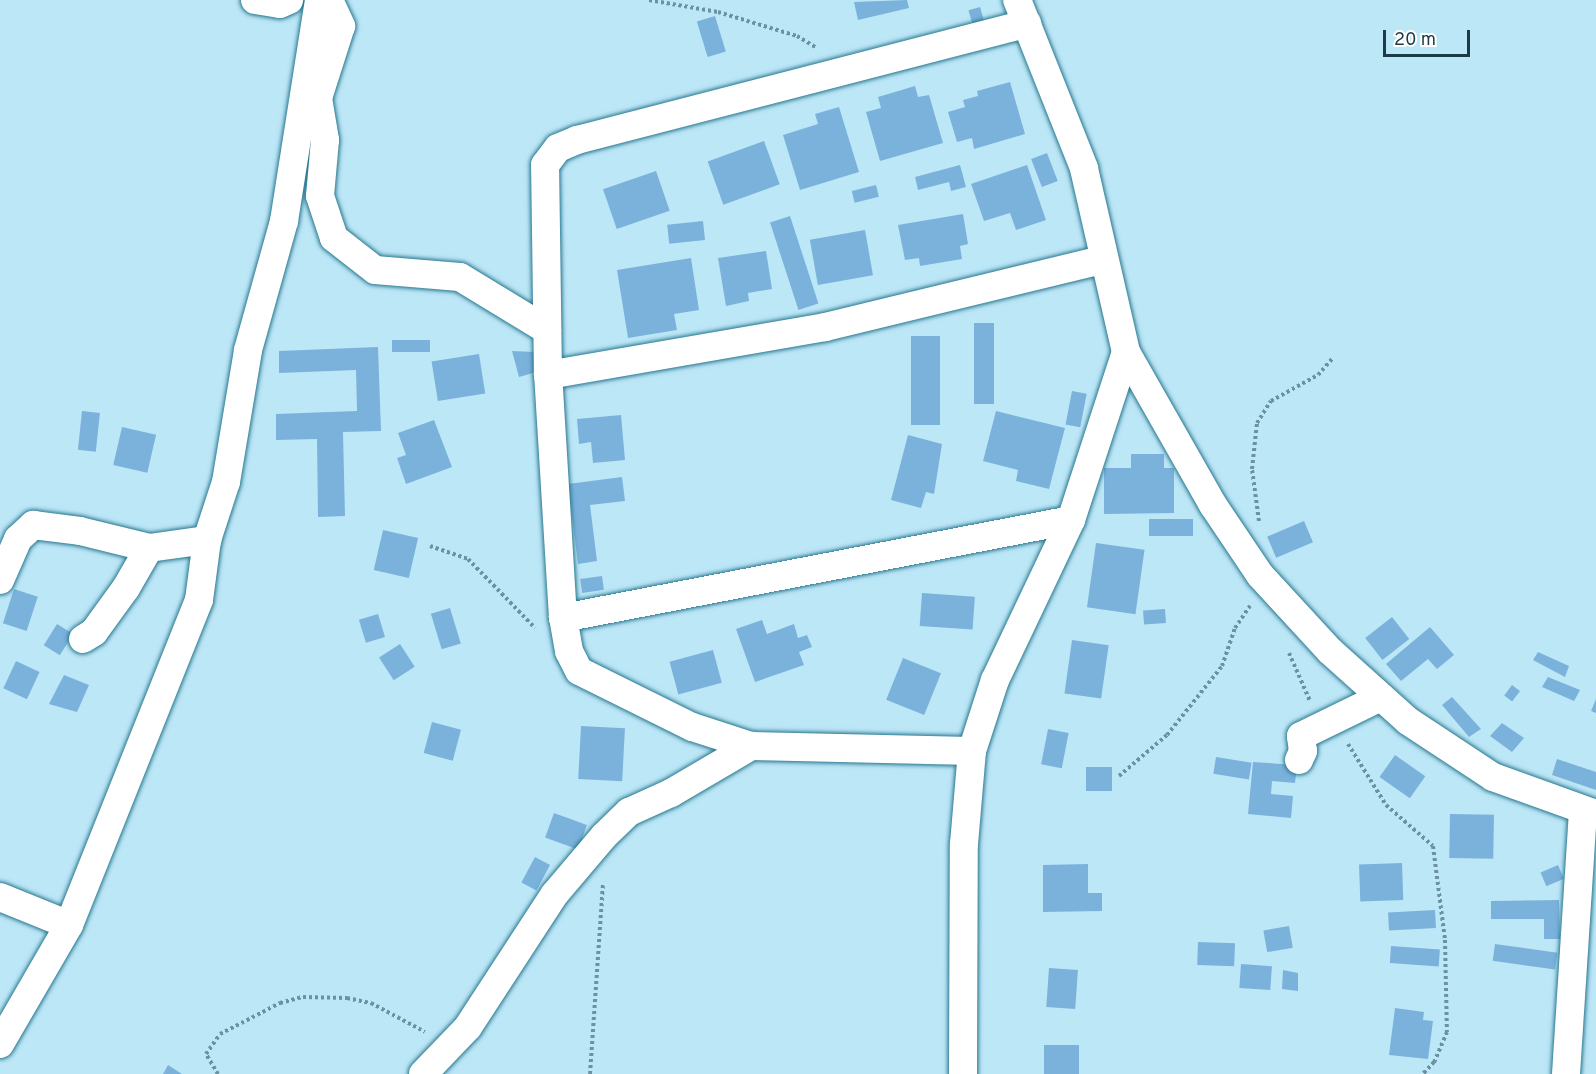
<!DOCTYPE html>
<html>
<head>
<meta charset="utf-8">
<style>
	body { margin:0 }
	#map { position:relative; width:1596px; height:1074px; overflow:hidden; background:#bce7f7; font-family:Overpass,sans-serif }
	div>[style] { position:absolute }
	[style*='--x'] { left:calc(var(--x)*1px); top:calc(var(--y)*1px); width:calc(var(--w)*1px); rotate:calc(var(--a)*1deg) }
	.building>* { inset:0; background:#7bb2dc; transform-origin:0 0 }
	.path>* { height:4px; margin-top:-2px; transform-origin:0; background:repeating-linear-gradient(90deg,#6c929f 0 3px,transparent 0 6px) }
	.roads { filter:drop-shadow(0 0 2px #27778f) drop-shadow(0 0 2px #27778f) }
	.minor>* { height:28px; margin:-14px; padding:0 14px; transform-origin:14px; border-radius:14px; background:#fff }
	span { translate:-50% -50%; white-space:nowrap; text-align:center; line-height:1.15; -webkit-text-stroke:6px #fff; paint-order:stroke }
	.scale { position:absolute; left:1383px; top:30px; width:87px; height:27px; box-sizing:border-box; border:3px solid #1b3b46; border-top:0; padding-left:8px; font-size:18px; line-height:21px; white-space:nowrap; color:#1b3b46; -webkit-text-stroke:4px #fff; paint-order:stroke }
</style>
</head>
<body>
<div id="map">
	<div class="building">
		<div style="clip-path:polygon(907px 0,909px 8px,858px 20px,854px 2px)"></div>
		<div style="left:980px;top:7px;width:18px;height:12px;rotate:74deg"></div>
		<div style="left:715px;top:16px;width:37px;height:19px;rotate:73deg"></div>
		<div style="clip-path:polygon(1010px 82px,1025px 134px,974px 149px,972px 138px,957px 142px,948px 112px,965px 107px,963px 100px,978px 96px,977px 91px)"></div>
		<div style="clip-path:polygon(915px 86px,918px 97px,929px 95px,943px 143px,880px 161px,866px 112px,881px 108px,878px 97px)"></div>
		<div style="clip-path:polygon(839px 107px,859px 172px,800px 190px,783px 135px,818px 124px,815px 114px)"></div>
		<div style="left:764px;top:141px;width:46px;height:60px;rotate:70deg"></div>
		<div style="left:1047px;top:153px;width:30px;height:17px;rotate:69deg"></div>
		<div style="clip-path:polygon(960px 165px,966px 187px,951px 191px,949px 182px,918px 190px,915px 177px)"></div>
		<div style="clip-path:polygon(1027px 165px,1046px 220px,1016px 230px,1010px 213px,984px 221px,971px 184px)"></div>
		<div style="left:656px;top:171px;width:42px;height:56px;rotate:71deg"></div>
		<div style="left:876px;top:185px;width:12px;height:25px;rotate:76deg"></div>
		<div style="clip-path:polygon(963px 214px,968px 244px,960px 246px,962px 259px,920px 266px,919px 258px,905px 260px,898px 225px)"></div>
		<div style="left:790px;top:216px;width:92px;height:21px;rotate:72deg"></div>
		<div style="left:703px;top:221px;width:19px;height:36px;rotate:84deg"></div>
		<div style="left:865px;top:230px;width:46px;height:56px;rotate:80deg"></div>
		<div style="clip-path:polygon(766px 251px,772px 289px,748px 293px,749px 301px,726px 306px,718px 258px)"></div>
		<div style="clip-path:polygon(691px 258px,699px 310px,674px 314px,677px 330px,628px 338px,617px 270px)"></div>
		<div style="left:974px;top:323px;width:20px;height:81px"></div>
		<div style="left:911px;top:336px;width:29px;height:89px"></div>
		<div style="left:430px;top:340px;width:12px;height:38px;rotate:90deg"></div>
		<div style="clip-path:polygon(378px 347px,381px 431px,343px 432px,345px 516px,318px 517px,317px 439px,276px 440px,276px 414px,357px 411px,356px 370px,279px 373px,279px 351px)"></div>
		<div style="clip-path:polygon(512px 351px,534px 352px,533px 373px,519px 377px)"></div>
		<div style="left:479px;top:354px;width:40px;height:48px;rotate:81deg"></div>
		<div style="left:1072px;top:391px;width:15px;height:34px;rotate:11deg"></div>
		<div style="left:82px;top:411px;width:18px;height:39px;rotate:6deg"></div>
		<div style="clip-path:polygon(996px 411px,1065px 428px,1049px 489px,1016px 481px,1018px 470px,983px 461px)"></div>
		<div style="clip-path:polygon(621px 415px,625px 460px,593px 463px,591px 442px,579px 444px,577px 419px)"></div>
		<div style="clip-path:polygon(434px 420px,452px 467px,406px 484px,397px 458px,406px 455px,398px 433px)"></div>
		<div style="left:122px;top:427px;width:35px;height:39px;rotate:13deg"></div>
		<div style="clip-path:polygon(908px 435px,942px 444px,934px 494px,926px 492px,921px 508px,891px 500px)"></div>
		<div style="clip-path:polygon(1131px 454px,1164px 454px,1164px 468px,1174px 468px,1174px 513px,1104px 514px,1104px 468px,1131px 468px)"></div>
		<div style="clip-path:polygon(622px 477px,625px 501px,590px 505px,597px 561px,578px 564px,568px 484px)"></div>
		<div style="left:1193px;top:519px;width:17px;height:44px;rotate:90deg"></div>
		<div style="left:1304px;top:521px;width:23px;height:40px;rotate:67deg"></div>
		<div style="left:383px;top:530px;width:36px;height:41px;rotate:13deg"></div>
		<div style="left:1096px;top:543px;width:49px;height:65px;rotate:8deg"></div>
		<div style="left:602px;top:576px;width:14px;height:22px;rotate:82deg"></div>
		<div style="left:14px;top:589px;width:25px;height:36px;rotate:18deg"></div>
		<div style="left:922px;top:593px;width:53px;height:33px;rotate:4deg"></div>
		<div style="left:450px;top:608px;width:37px;height:20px;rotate:73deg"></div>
		<div style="left:1165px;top:609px;width:14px;height:22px;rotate:86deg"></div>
		<div style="left:378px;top:614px;width:24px;height:20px;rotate:73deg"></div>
		<div style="left:1392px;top:617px;width:28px;height:34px;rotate:52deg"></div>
		<div style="clip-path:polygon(762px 620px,767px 634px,794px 624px,798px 638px,807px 635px,812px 647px,799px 652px,804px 665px,755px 682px,736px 629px)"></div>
		<div style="left:57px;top:624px;width:19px;height:25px;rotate:32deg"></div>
		<div style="clip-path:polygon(1430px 627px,1454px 655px,1437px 669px,1428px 659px,1401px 681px,1386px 664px)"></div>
		<div style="left:1072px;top:640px;width:37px;height:54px;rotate:8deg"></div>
		<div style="left:400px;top:644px;width:27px;height:25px;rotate:57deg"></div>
		<div style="left:713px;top:650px;width:34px;height:45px;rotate:75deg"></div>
		<div style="clip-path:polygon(1538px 652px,1569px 666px,1565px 677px,1533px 660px)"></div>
		<div style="left:903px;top:658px;width:41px;height:45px;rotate:22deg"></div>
		<div style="left:16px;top:661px;width:26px;height:30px;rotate:25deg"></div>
		<div style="clip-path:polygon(64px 675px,89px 685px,77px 712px,49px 704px)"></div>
		<div style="clip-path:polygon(1548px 677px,1580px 690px,1574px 701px,1542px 687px)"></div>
		<div style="left:1512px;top:685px;width:10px;height:13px;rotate:37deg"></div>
		<div style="clip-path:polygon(1452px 697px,1481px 729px,1469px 737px,1442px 705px)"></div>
		<div style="clip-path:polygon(1596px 699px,1596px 713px,1591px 711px)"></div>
		<div style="left:432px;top:722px;width:30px;height:32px;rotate:15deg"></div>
		<div style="clip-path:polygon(1502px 723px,1524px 738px,1512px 752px,1490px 736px)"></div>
		<div style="left:581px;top:726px;width:44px;height:53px;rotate:3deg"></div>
		<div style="left:1048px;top:729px;width:21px;height:36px;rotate:11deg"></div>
		<div style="left:1395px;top:755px;width:37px;height:27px;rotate:35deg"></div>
		<div style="left:1216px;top:757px;width:36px;height:17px;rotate:9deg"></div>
		<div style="clip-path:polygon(1557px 759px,1596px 772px,1596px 790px,1552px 775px)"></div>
		<div style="clip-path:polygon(1253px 762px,1297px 765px,1295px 783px,1272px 781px,1271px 794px,1293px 796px,1291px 818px,1248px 814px)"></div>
		<div style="left:1112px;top:767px;width:24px;height:26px;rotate:90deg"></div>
		<div style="left:554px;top:813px;width:35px;height:26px;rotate:20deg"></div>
		<div style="left:1450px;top:814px;width:44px;height:44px;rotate:1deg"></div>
		<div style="left:535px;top:857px;width:17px;height:29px;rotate:28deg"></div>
		<div style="left:1402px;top:863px;width:37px;height:43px;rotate:88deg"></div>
		<div style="clip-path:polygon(1088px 864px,1088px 893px,1102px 893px,1102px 911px,1043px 912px,1043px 865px)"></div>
		<div style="left:1558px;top:865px;width:15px;height:19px;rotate:67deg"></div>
		<div style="clip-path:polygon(1559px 900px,1560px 939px,1544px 939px,1544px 919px,1491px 919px,1491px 901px)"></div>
		<div style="left:1435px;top:910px;width:18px;height:47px;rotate:87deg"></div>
		<div style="left:1289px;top:926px;width:22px;height:26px;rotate:80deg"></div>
		<div style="left:1198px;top:942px;width:37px;height:23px;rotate:2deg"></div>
		<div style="left:1495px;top:944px;width:63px;height:17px;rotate:8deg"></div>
		<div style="left:1391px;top:946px;width:49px;height:17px;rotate:4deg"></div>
		<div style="left:1241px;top:964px;width:31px;height:24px;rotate:4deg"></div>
		<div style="left:1049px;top:968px;width:29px;height:39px;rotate:4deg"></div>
		<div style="clip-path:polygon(1283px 970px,1298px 973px,1298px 991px,1282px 989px)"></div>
		<div style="clip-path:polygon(1395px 1008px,1424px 1012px,1423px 1020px,1433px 1021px,1428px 1059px,1389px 1055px)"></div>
		<div style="left:1044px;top:1045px;width:35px;height:29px"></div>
		<div style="clip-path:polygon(168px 1065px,182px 1074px,163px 1074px)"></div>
	</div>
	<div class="path">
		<div style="--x:649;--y:0;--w:70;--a:9.9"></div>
		<div style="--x:718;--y:12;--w:83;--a:16.9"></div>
		<div style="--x:797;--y:36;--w:23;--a:31"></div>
		<div style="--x:1259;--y:521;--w:52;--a:-97.7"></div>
		<div style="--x:1252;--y:469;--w:46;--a:-83.8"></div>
		<div style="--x:1257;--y:423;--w:26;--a:-58"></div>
		<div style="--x:1271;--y:401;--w:54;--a:-29"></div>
		<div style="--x:1318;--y:375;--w:23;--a:-49"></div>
		<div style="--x:430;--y:546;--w:40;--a:18.9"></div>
		<div style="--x:468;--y:559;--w:96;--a:45.8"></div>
		<div style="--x:1289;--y:653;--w:52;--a:66.4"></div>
		<div style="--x:1348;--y:744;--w:72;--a:58.1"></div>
		<div style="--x:1386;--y:805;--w:62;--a:41.1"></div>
		<div style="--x:1433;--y:846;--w:95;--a:82.7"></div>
		<div style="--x:1445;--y:940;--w:92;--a:88.8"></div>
		<div style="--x:1447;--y:1032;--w:33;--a:113"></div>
		<div style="--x:1434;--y:1062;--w:16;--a:133"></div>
		<div style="--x:1119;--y:776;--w:63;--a:-40.5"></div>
		<div style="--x:1167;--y:735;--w:88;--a:-51.4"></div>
		<div style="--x:1222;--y:666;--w:40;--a:-71.1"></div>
		<div style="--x:1235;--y:628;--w:27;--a:-56"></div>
		<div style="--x:218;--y:1074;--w:23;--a:-121"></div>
		<div style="--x:206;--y:1054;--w:24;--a:-55"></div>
		<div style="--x:220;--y:1034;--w:68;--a:-27.3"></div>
		<div style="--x:280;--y:1003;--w:24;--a:-15"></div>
		<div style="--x:303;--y:997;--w:44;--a:1.3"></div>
		<div style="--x:347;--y:998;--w:25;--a:12"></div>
		<div style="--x:371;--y:1003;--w:61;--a:28.2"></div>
		<div style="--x:590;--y:1074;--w:191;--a:-86.1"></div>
	</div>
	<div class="roads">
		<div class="minor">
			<div style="--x:255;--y:0;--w:25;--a:9"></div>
			<div style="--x:280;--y:4;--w:10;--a:-24"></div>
			<div style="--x:329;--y:0;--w:29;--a:65"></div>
			<div style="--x:341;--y:26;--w:76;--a:107.7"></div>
			<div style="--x:318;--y:98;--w:43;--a:80.5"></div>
			<div style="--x:325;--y:140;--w:56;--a:95.1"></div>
			<div style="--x:320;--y:196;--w:44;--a:71.6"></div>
			<div style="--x:334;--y:238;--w:52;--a:38"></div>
			<div style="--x:375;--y:270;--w:85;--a:4.7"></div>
			<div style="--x:460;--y:277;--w:102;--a:31.3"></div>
			<div style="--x:1126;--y:352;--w:176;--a:60.4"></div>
			<div style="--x:1213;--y:505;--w:84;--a:56.1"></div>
			<div style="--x:1260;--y:575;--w:103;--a:47.4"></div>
			<div style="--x:1330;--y:651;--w:105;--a:41.9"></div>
			<div style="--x:1408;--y:721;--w:102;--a:33.4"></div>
			<div style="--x:1493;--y:777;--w:109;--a:19.8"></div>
			<div style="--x:548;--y:375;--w:281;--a:-9.8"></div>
			<div style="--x:825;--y:327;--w:286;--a:-13.6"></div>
			<div style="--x:0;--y:580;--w:45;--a:-66.3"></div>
			<div style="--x:18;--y:539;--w:21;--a:-43"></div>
			<div style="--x:33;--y:525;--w:47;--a:7.3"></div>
			<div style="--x:80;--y:531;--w:71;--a:13.8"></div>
			<div style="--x:563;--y:618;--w:517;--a:-10.92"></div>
			<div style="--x:83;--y:639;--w:13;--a:-32"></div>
			<div style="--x:94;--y:632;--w:54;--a:-54"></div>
			<div style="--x:126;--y:588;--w:46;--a:-60.1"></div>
			<div style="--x:149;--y:548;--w:59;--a:-7.9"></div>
			<div style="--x:972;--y:751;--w:221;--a:-178.7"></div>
			<div style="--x:751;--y:746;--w:62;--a:-162.1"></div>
			<div style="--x:692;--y:727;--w:126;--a:-153.6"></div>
			<div style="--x:579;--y:671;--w:22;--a:-117"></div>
			<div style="--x:569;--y:651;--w:34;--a:-100"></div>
			<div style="--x:563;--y:618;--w:243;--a:-93.5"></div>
			<div style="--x:548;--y:375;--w:210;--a:-90.8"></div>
			<div style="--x:545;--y:165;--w:21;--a:-53"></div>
			<div style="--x:558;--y:148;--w:21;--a:-23"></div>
			<div style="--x:577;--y:140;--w:465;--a:-14.5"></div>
			<div style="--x:1299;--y:760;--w:10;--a:-66"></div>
			<div style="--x:1303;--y:751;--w:15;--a:-98"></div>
			<div style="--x:1301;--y:736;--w:89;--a:-26"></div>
			<div style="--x:0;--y:897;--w:74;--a:22.1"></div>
			<div style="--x:0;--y:1044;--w:138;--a:-59.9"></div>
			<div style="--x:69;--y:925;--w:350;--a:-68.2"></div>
			<div style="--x:199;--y:600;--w:61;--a:-82.4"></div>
			<div style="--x:207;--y:540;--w:61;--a:-71.9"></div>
			<div style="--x:226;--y:482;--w:134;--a:-80.5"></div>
			<div style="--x:248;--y:350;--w:134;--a:-74.4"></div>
			<div style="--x:284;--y:221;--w:224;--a:-81"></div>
			<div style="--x:423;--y:1074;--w:65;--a:-46.2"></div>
			<div style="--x:468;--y:1027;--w:158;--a:-56.9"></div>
			<div style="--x:554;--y:895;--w:77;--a:-49.7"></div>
			<div style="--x:604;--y:836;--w:35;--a:-44"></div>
			<div style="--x:629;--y:812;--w:46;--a:-24.3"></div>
			<div style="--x:671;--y:793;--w:93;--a:-30.4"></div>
			<div style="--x:963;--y:1074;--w:230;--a:-89.8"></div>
			<div style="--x:964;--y:844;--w:93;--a:-85.1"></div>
			<div style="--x:972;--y:751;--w:75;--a:-72.1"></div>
			<div style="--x:995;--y:680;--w:177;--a:-64.6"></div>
			<div style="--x:1071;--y:520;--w:177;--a:-71.9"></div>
			<div style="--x:1126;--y:352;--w:189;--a:-102.9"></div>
			<div style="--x:1084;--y:168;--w:181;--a:-111.7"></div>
			<div style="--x:1566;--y:1074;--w:262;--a:-86.3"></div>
		</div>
	</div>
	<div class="scale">20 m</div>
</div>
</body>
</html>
